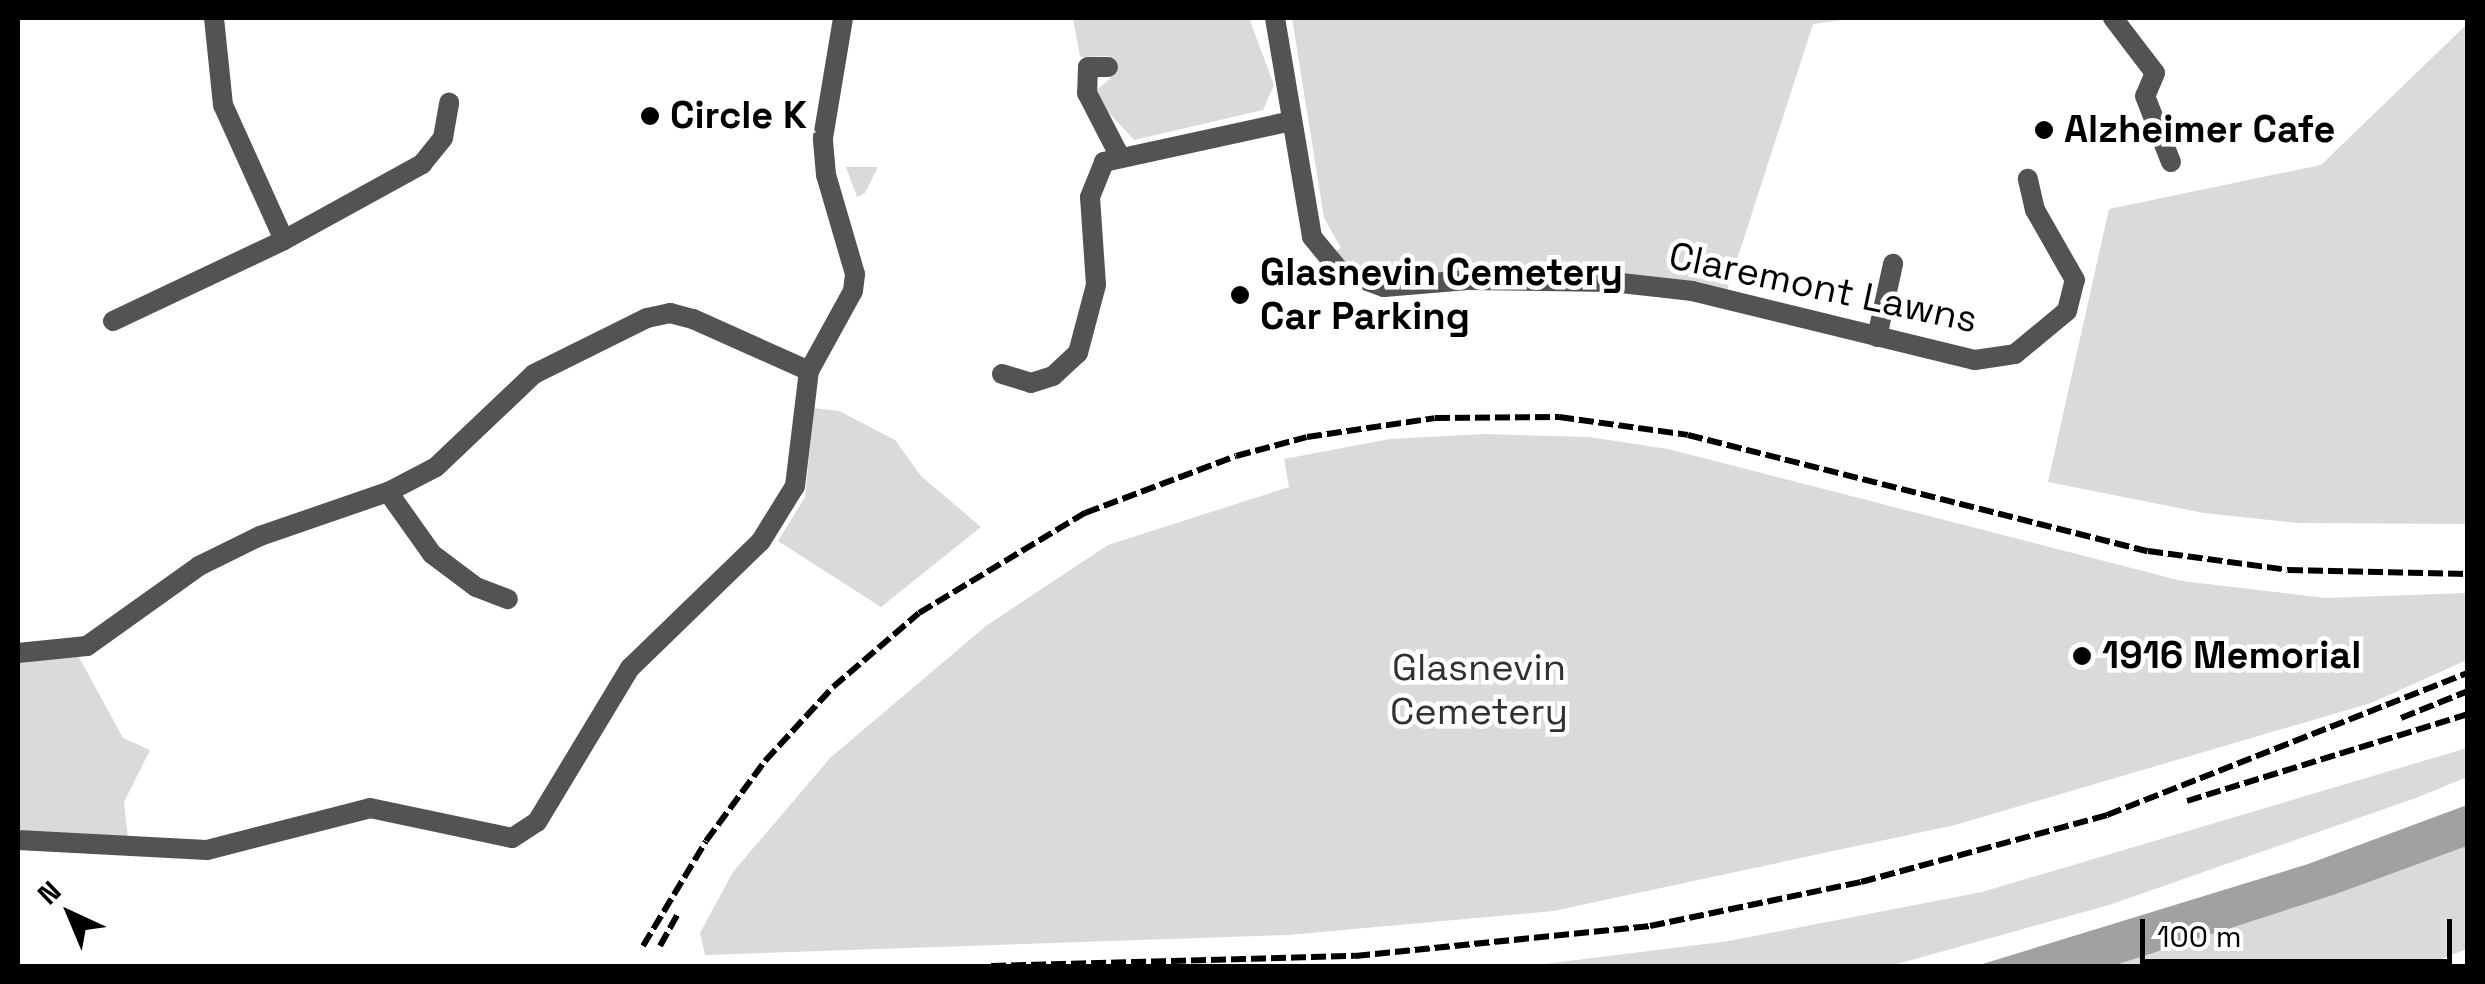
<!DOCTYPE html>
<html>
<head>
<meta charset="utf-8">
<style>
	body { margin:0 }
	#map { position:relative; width:2485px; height:984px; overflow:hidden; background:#fff; font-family:"Space Grotesk",sans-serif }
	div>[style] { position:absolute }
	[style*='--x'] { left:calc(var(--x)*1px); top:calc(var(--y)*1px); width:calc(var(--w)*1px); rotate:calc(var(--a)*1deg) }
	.green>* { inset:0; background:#dadada }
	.water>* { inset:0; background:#a1a1a1 }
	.minor>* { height:20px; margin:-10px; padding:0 10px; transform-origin:10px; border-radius:10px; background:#535353 }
	.rail>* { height:6px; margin-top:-3px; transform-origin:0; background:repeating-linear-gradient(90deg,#000 0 15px,transparent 0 20px) }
	.dots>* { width:28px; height:28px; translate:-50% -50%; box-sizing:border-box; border:5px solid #fff; border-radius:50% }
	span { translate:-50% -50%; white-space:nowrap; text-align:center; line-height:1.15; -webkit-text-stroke:9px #fff; paint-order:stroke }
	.poi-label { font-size:38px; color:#000; font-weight:700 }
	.left { translate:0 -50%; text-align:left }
	.street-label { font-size:38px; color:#000 }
	.park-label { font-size:38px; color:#313131 }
	.frame { position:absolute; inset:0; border:20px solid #000; pointer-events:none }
	.north { position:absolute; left:20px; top:864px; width:100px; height:100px; -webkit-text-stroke:8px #fff; paint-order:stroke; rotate:316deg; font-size:28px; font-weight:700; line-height:40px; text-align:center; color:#000 }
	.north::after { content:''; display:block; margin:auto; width:35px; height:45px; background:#000; clip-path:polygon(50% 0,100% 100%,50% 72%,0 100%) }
	.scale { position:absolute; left:2140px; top:919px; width:312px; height:45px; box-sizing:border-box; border:5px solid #000; border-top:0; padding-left:12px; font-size:30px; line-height:35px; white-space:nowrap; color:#000; -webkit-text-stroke:8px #fff; paint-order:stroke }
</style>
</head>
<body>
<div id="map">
	<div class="green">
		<div style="clip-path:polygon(1073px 18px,1249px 18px,1274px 85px,1263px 110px,1134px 140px,1098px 101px,1096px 90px,1110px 79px,1109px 56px,1080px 57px)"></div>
		<div style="clip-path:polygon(1292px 18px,1857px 18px,1813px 24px,1725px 297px,1692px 291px,1384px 287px,1324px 258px,1341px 248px,1324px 218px)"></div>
		<div style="clip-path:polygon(2467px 24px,2467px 524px,2298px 523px,2204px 513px,2048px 482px,2109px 209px,2321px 165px)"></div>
		<div style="clip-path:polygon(846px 167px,878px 167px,865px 193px,857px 197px)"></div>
		<div style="clip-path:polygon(814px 408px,839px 411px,895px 440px,921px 476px,981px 527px,881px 607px,778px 541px,805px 497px)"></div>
		<div style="clip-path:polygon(1485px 434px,1589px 437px,1668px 449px,2182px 581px,2325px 598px,2467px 593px,2467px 660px,2371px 703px,1955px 825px,1553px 911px,1288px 935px,705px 955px,700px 933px,733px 872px,830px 758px,986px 626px,1108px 545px,1289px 487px,1284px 459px,1390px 439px)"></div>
		<div style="clip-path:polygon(74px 648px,123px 738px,150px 750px,124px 802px,129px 848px,18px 840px,18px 654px)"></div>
		<div style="clip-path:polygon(2467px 748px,2467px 777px,2416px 798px,2109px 905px,1890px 966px,1528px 966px,1729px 941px,1982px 892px)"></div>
		<div style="clip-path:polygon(2467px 846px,2467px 949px,2423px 966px,2112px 966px)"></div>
	</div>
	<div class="water">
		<div style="clip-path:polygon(2467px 805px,2467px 846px,2333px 895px,2112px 966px,1976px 966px,2308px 864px)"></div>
	</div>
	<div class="minor">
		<div style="--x:1275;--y:18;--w:222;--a:80.4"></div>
		<div style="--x:1312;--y:237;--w:44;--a:50.5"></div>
		<div style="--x:1340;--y:271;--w:47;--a:20"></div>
		<div style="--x:1384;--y:287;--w:84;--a:-4.8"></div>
		<div style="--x:1468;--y:280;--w:144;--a:0.8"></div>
		<div style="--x:1612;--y:282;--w:81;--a:6.4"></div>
		<div style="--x:1692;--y:291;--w:291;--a:13.7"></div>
		<div style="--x:1975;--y:360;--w:40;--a:-8.5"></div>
		<div style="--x:2015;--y:354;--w:67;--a:-39.6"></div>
		<div style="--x:2067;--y:311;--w:32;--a:-76"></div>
		<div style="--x:2075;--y:280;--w:81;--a:-119.7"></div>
		<div style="--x:2035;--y:210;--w:32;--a:-103"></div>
		<div style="--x:2113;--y:18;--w:69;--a:52.6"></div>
		<div style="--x:2155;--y:73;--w:25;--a:113"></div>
		<div style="--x:2145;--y:96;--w:71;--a:68.5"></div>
		<div style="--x:1108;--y:67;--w:20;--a:180"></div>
		<div style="--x:1088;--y:67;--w:26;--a:92"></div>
		<div style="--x:1087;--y:93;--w:70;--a:62.7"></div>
		<div style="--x:284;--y:240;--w:158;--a:-28.8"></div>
		<div style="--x:422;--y:164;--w:33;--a:-51"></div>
		<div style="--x:443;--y:138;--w:36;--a:-80"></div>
		<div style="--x:113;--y:321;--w:189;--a:-25.3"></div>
		<div style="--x:284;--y:240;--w:148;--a:-114.3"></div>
		<div style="--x:223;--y:105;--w:87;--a:-95.9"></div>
		<div style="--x:1877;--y:337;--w:75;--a:-77.6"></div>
		<div style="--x:1002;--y:374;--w:30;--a:17"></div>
		<div style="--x:1031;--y:383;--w:23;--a:-18"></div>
		<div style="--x:1053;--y:376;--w:34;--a:-43"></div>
		<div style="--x:1078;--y:353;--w:70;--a:-75.2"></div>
		<div style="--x:1096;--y:285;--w:88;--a:-93.9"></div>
		<div style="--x:1090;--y:197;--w:38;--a:-68"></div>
		<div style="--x:1104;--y:162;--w:192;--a:-12.3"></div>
		<div style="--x:388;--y:492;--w:76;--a:54.6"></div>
		<div style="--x:432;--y:554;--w:55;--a:36.9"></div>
		<div style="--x:476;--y:587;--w:34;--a:21"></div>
		<div style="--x:18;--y:653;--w:69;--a:-5.8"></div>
		<div style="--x:87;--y:646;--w:138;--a:-35.5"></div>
		<div style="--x:199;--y:566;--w:68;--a:-26.2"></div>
		<div style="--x:260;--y:536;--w:135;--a:-19"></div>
		<div style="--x:388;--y:492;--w:54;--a:-27.5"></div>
		<div style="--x:436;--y:467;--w:135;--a:-43.5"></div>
		<div style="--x:534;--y:374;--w:126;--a:-26.4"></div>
		<div style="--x:647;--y:318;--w:24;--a:-12"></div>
		<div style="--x:670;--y:313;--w:24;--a:15"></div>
		<div style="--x:693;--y:319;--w:127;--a:24.1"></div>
		<div style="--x:18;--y:840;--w:189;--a:3"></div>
		<div style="--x:207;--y:850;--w:168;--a:-14.4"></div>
		<div style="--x:370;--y:808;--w:145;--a:11.9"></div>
		<div style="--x:512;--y:838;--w:30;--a:-33"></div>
		<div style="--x:537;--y:822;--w:180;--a:-58.9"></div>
		<div style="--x:630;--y:668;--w:182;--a:-44.1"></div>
		<div style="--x:761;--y:541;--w:65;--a:-58.3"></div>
		<div style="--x:795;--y:486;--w:116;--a:-83.1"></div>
		<div style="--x:809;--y:371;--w:91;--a:-61.2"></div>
		<div style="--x:853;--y:291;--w:17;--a:-83"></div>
		<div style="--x:855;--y:274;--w:103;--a:-106.3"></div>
		<div style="--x:826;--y:175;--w:37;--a:-95"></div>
		<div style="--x:823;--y:138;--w:122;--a:-80.5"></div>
	</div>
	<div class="rail">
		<div style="--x:2401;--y:718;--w:72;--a:-21.9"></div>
		<div style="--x:2187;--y:801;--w:294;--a:-17.2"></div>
		<div style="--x:643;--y:946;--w:122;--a:-59"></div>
		<div style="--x:706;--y:841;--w:99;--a:-53.6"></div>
		<div style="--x:765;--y:761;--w:100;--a:-47.4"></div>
		<div style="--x:833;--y:687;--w:113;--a:-40.7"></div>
		<div style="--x:919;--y:613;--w:194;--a:-31.1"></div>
		<div style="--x:1085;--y:513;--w:161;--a:-20.7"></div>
		<div style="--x:1236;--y:456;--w:73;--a:-15"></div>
		<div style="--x:1307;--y:437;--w:129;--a:-8.4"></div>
		<div style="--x:1435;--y:418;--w:124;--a:-0.5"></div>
		<div style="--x:1559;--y:417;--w:130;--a:7.9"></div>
		<div style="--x:1688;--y:435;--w:474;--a:14.2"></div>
		<div style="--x:2148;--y:551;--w:141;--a:7.7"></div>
		<div style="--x:2288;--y:570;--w:180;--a:1.3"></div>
		<div style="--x:660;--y:946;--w:39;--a:-61"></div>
		<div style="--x:991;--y:966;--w:364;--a:-1.6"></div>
		<div style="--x:1355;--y:956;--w:297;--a:-5.8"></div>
		<div style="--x:1650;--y:926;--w:216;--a:-11.8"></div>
		<div style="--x:1861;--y:882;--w:255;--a:-15.2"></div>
		<div style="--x:2107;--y:815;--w:388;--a:-21.5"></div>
	</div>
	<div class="dots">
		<div style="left:650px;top:116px;background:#000"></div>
		<div style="left:2044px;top:130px;background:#000"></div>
		<div style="left:1240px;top:295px;background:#000"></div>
		<div style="left:2082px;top:656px;background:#000"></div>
	</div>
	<div class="poi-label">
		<span class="left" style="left:670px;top:116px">Circle K</span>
		<span class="left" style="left:2064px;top:130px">Alzheimer Cafe</span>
		<span class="left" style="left:1260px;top:295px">Glasnevin Cemetery<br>Car Parking</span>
		<span class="left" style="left:2102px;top:656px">1916 Memorial</span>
	</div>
	<div class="street-label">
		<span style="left:1823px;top:288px;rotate:12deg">Claremont Lawns</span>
	</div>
	<div class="park-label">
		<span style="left:1479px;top:690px">Glasnevin<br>Cemetery</span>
	</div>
	<div class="frame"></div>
	<div class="north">N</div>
	<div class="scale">100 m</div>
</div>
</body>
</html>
